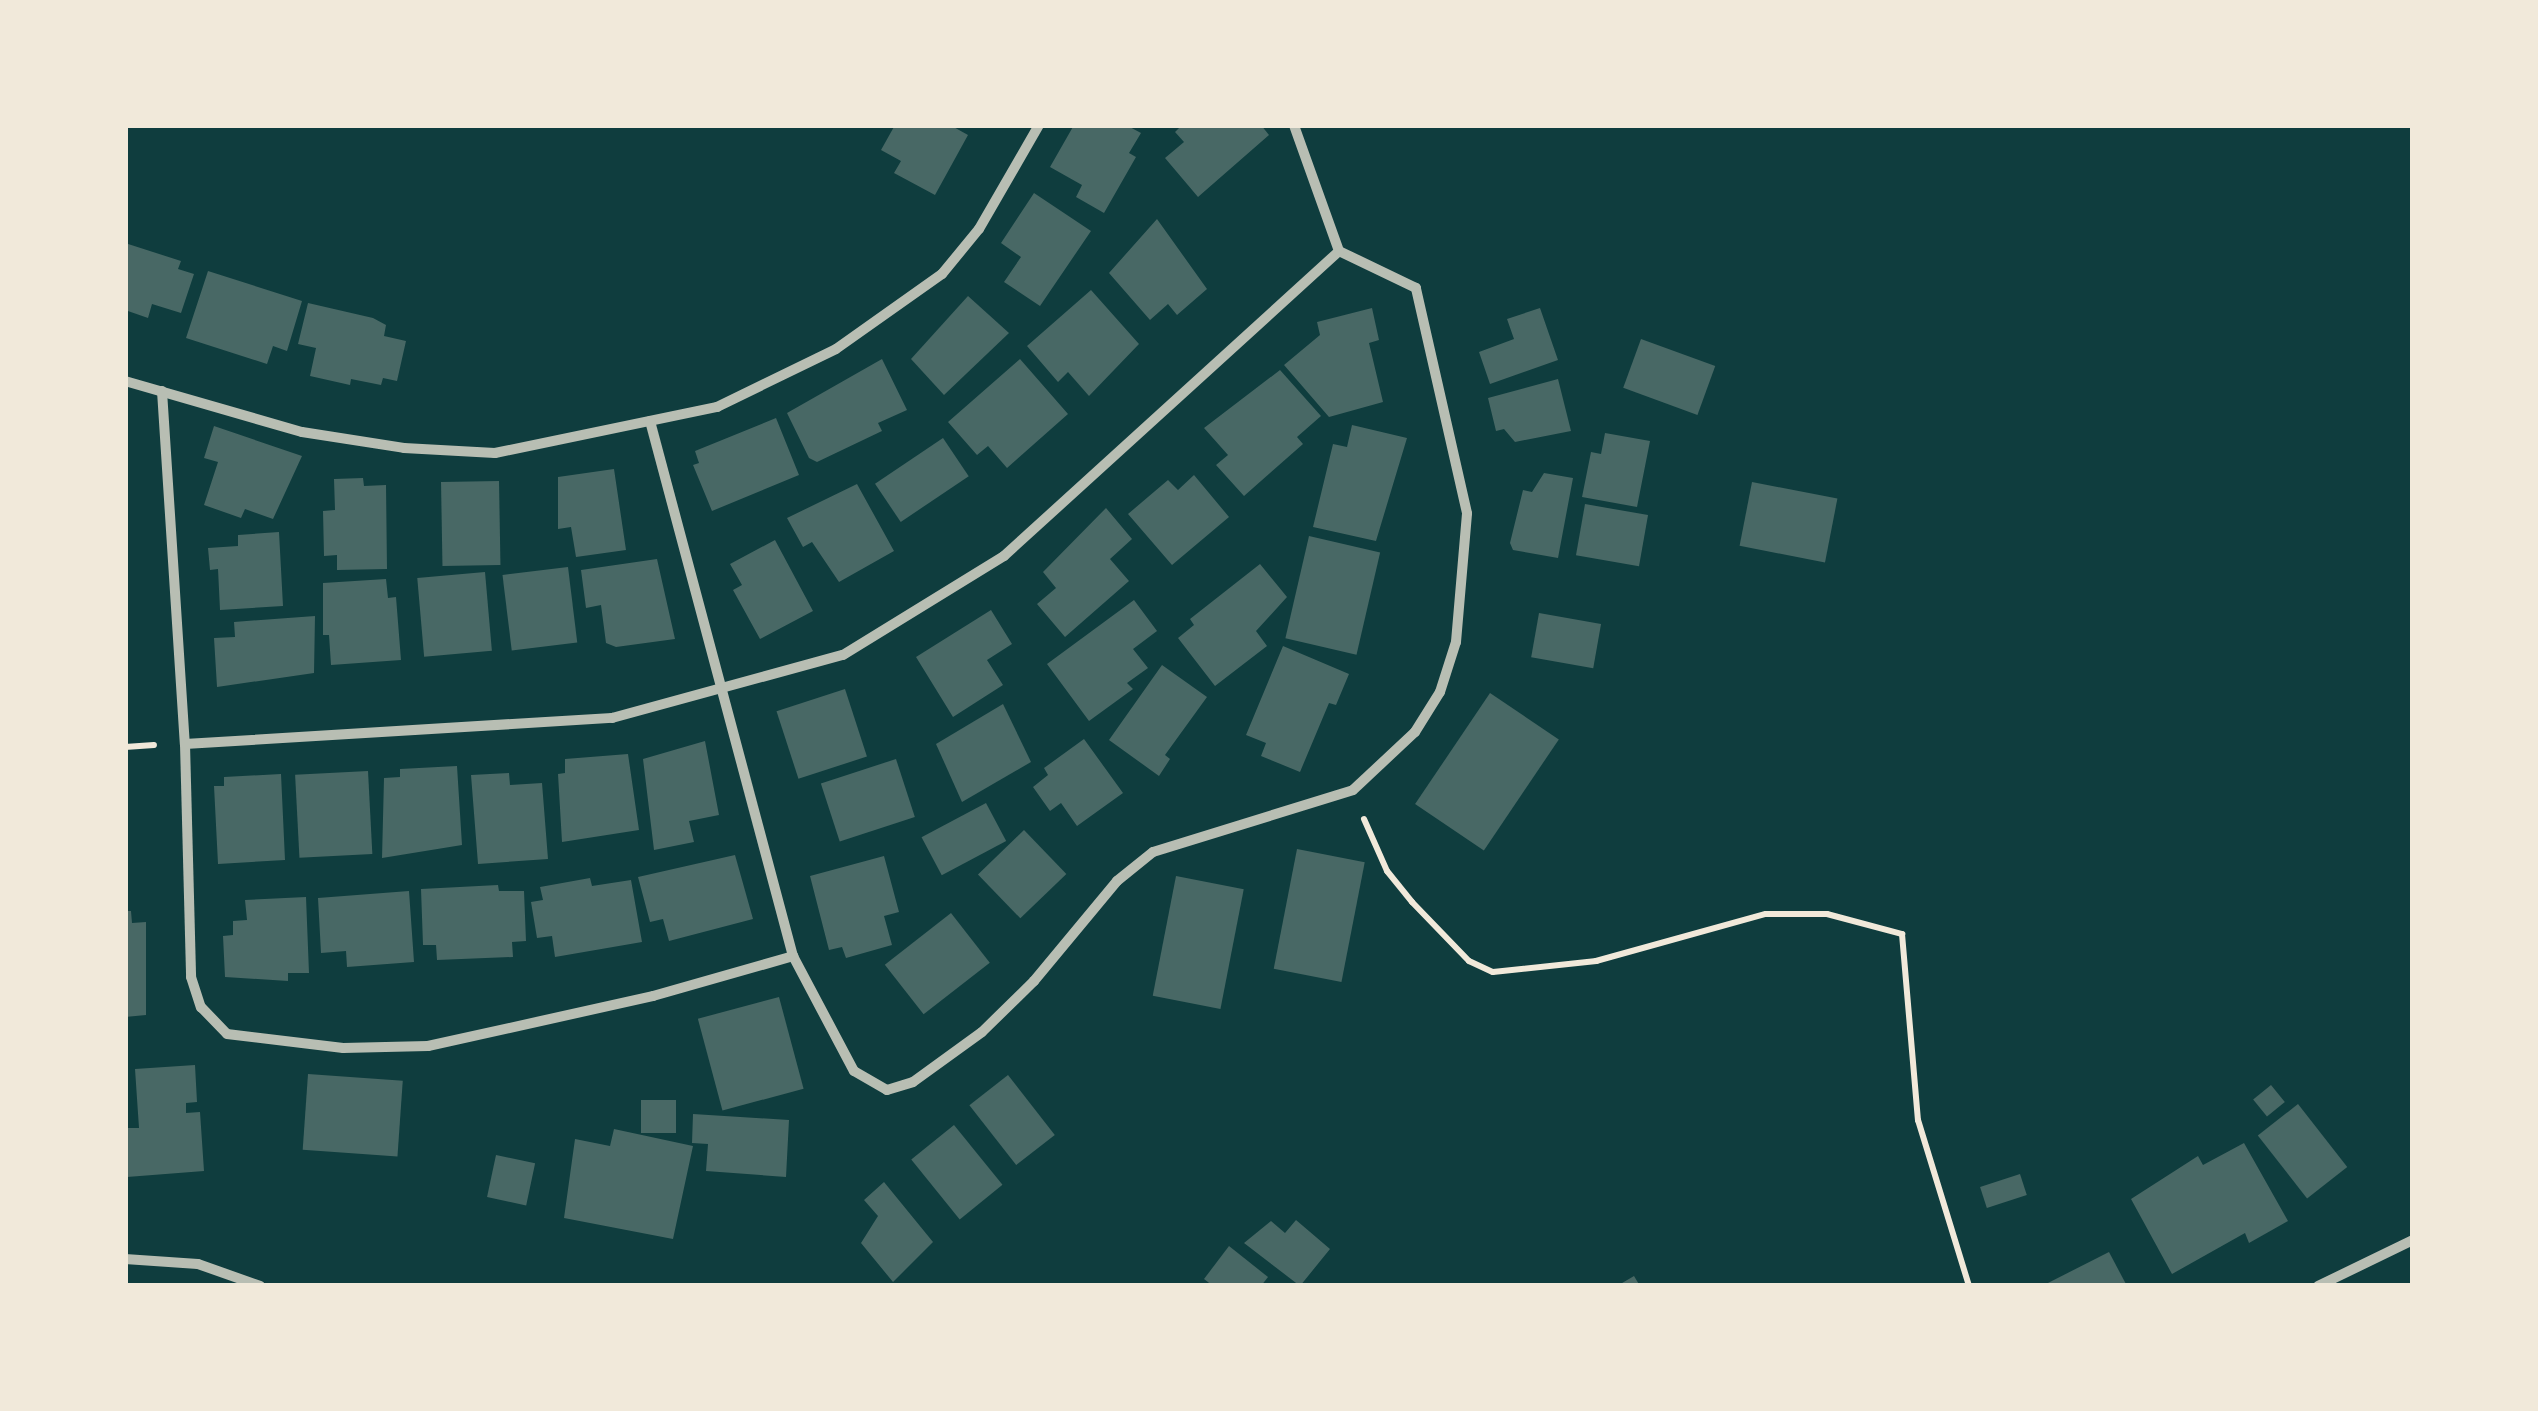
<!DOCTYPE html>
<html>
<head>
<meta charset="utf-8">
<style>
	body { margin:0 }
	#map { position:relative; width:2538px; height:1411px; overflow:hidden; background:#0f3d3e; font-family:"PT Sans",sans-serif }
	div>[style] { position:absolute }
	[style*='--x'] { left:calc(var(--x)*1px); top:calc(var(--y)*1px); width:calc(var(--w)*1px); rotate:calc(var(--a)*1deg) }
	.building>* { inset:0; background:#486865; transform-origin:0 0 }
	.path>* { height:6px; margin:-3px; padding:0 3px; transform-origin:3px; border-radius:3px; background:#f1e9da }
	.minor>* { height:10px; margin:-5px; padding:0 5px; transform-origin:5px; border-radius:5px; background:#b8beb3 }
	span { translate:-50% -50%; white-space:nowrap; text-align:center; line-height:1.15; -webkit-text-stroke:10px #f1e9da; paint-order:stroke }
	.frame { position:absolute; inset:0; border:128px solid #f1e9da; pointer-events:none }
</style>
</head>
<body>
<div id="map">
	<div class="building">
		<i style="clip-path:polygon(895px 125px,950px 125px,968px 135px,935px 195px,894px 173px,901px 161px,881px 150px)"></i>
		<i style="clip-path:polygon(1074px 125px,1126px 125px,1141px 133px,1129px 153px,1136px 157px,1104px 213px,1076px 197px,1082px 185px,1050px 167px)"></i>
		<i style="clip-path:polygon(1182px 125px,1261px 125px,1269px 135px,1198px 197px,1165px 158px,1184px 142px,1175px 132px)"></i>
		<i style="clip-path:polygon(1034px 193px,1091px 231px,1040px 306px,1004px 282px,1021px 257px,1001px 243px)"></i>
		<i style="clip-path:polygon(1157px 219px,1207px 289px,1177px 315px,1168px 304px,1150px 320px,1109px 273px)"></i>
		<i style="clip-path:polygon(125px 243px,181px 261px,178px 269px,194px 274px,181px 313px,152px 304px,148px 318px,125px 310px)"></i>
		<i style="clip-path:polygon(208px 271px,302px 301px,287px 351px,273px 346px,267px 364px,186px 338px)"></i>
		<i style="clip-path:polygon(1091px 290px,1139px 344px,1089px 396px,1068px 372px,1058px 382px,1027px 346px)"></i>
		<i style="clip-path:polygon(968px 296px,1009px 333px,944px 395px,911px 359px)"></i>
		<i style="clip-path:polygon(308px 303px,373px 318px,386px 325px,384px 336px,406px 341px,397px 381px,383px 378px,381px 385px,351px 379px,350px 385px,310px 376px,316px 348px,298px 344px)"></i>
		<i style="clip-path:polygon(1372px 308px,1379px 340px,1369px 343px,1383px 402px,1329px 417px,1284px 365px,1320px 335px,1317px 322px)"></i>
		<i style="clip-path:polygon(1540px 308px,1558px 360px,1490px 384px,1479px 352px,1514px 339px,1507px 319px)"></i>
		<i style="left:1641px;top:339px;width:79px;height:52px;rotate:20deg"></i>
		<i style="clip-path:polygon(882px 359px,907px 410px,878px 423px,882px 431px,817px 462px,809px 458px,787px 413px)"></i>
		<i style="clip-path:polygon(1020px 359px,1068px 414px,1007px 468px,988px 446px,977px 455px,948px 422px)"></i>
		<i style="clip-path:polygon(1280px 370px,1321px 416px,1297px 437px,1303px 444px,1244px 496px,1216px 465px,1228px 455px,1204px 428px)"></i>
		<i style="clip-path:polygon(1558px 379px,1571px 431px,1515px 442px,1504px 429px,1496px 431px,1488px 398px)"></i>
		<i style="clip-path:polygon(776px 418px,799px 475px,712px 511px,693px 465px,699px 463px,695px 451px)"></i>
		<i style="clip-path:polygon(1352px 425px,1407px 438px,1376px 541px,1313px 527px,1333px 444px,1347px 447px)"></i>
		<i style="clip-path:polygon(214px 426px,302px 456px,273px 519px,245px 509px,241px 518px,204px 505px,218px 462px,204px 458px)"></i>
		<i style="clip-path:polygon(1605px 433px,1650px 441px,1637px 507px,1582px 497px,1591px 452px,1601px 454px)"></i>
		<i style="left:943px;top:438px;width:46px;height:82px;rotate:56deg"></i>
		<i style="clip-path:polygon(614px 469px,626px 550px,576px 557px,571px 527px,558px 529px,558px 477px)"></i>
		<i style="clip-path:polygon(1544px 473px,1573px 478px,1558px 558px,1513px 550px,1510px 543px,1523px 490px,1532px 492px)"></i>
		<i style="clip-path:polygon(1194px 475px,1229px 517px,1172px 565px,1128px 514px,1168px 480px,1178px 490px)"></i>
		<i style="clip-path:polygon(363px 478px,364px 486px,386px 485px,387px 569px,337px 570px,337px 555px,324px 556px,323px 511px,335px 510px,334px 479px)"></i>
		<i style="left:499px;top:481px;width:84px;height:58px;rotate:89deg"></i>
		<i style="left:1752px;top:482px;width:87px;height:65px;rotate:11deg"></i>
		<i style="clip-path:polygon(857px 484px,894px 551px,839px 582px,812px 542px,803px 547px,787px 518px)"></i>
		<i style="left:1585px;top:504px;width:64px;height:52px;rotate:10deg"></i>
		<i style="clip-path:polygon(1106px 508px,1132px 539px,1110px 559px,1129px 581px,1065px 637px,1037px 604px,1056px 588px,1043px 572px)"></i>
		<i style="clip-path:polygon(279px 532px,283px 606px,220px 610px,218px 569px,210px 570px,208px 548px,238px 546px,238px 535px)"></i>
		<i style="left:1309px;top:536px;width:73px;height:105px;rotate:13deg"></i>
		<i style="clip-path:polygon(775px 540px,813px 611px,760px 639px,733px 590px,742px 585px,730px 564px)"></i>
		<i style="clip-path:polygon(657px 559px,675px 639px,616px 647px,606px 643px,601px 605px,586px 608px,581px 570px)"></i>
		<i style="clip-path:polygon(1260px 564px,1287px 597px,1256px 631px,1267px 646px,1215px 686px,1178px 638px,1194px 625px,1190px 619px)"></i>
		<i style="left:568px;top:567px;width:76px;height:66px;rotate:83deg"></i>
		<i style="left:485px;top:572px;width:79px;height:68px;rotate:85deg"></i>
		<i style="clip-path:polygon(386px 579px,388px 598px,396px 597px,401px 660px,331px 665px,329px 635px,323px 635px,323px 583px)"></i>
		<i style="clip-path:polygon(1134px 600px,1157px 631px,1133px 649px,1148px 668px,1127px 683px,1133px 689px,1089px 721px,1047px 664px)"></i>
		<i style="clip-path:polygon(991px 610px,1012px 644px,987px 660px,1003px 685px,953px 717px,916px 657px)"></i>
		<i style="left:1539px;top:613px;width:63px;height:45px;rotate:10deg"></i>
		<i style="clip-path:polygon(315px 616px,314px 673px,217px 687px,214px 638px,235px 637px,234px 622px)"></i>
		<i style="clip-path:polygon(1283px 646px,1349px 674px,1336px 705px,1329px 703px,1300px 772px,1261px 756px,1266px 743px,1246px 735px)"></i>
		<i style="clip-path:polygon(1162px 665px,1207px 697px,1165px 755px,1170px 759px,1159px 776px,1109px 740px)"></i>
		<i style="left:845px;top:689px;width:71px;height:72px;rotate:72deg"></i>
		<i style="left:1490px;top:693px;width:83px;height:134px;rotate:34deg"></i>
		<i style="clip-path:polygon(1003px 704px,1031px 762px,962px 802px,936px 744px)"></i>
		<i style="clip-path:polygon(1084px 739px,1123px 793px,1077px 826px,1061px 803px,1050px 811px,1033px 787px,1048px 775px,1044px 768px)"></i>
		<i style="clip-path:polygon(705px 741px,719px 815px,689px 821px,694px 842px,654px 850px,643px 759px)"></i>
		<i style="clip-path:polygon(628px 754px,639px 830px,562px 842px,558px 774px,565px 773px,565px 759px)"></i>
		<i style="left:896px;top:759px;width:61px;height:79px;rotate:72deg"></i>
		<i style="clip-path:polygon(457px 766px,462px 845px,382px 858px,384px 778px,400px 777px,400px 769px)"></i>
		<i style="left:368px;top:771px;width:83px;height:73px;rotate:87deg"></i>
		<i style="clip-path:polygon(509px 773px,510px 785px,542px 783px,548px 859px,478px 864px,471px 775px)"></i>
		<i style="clip-path:polygon(281px 774px,285px 860px,218px 864px,214px 786px,224px 786px,224px 777px)"></i>
		<i style="left:986px;top:803px;width:43px;height:73px;rotate:62deg"></i>
		<i style="left:1024px;top:830px;width:61px;height:64px;rotate:46deg"></i>
		<i style="left:1297px;top:849px;width:69px;height:122px;rotate:11deg"></i>
		<i style="clip-path:polygon(735px 855px,753px 919px,669px 941px,663px 919px,650px 922px,638px 877px)"></i>
		<i style="clip-path:polygon(884px 856px,899px 912px,884px 916px,892px 945px,846px 958px,842px 947px,829px 950px,810px 876px)"></i>
		<i style="left:1176px;top:876px;width:69px;height:122px;rotate:11deg"></i>
		<i style="clip-path:polygon(590px 878px,592px 886px,631px 880px,642px 942px,555px 957px,552px 936px,537px 938px,531px 902px,543px 900px,540px 887px)"></i>
		<i style="clip-path:polygon(498px 885px,499px 891px,524px 891px,526px 941px,512px 942px,513px 957px,437px 960px,436px 945px,423px 945px,421px 889px)"></i>
		<i style="clip-path:polygon(409px 891px,414px 962px,347px 967px,346px 951px,321px 953px,318px 898px)"></i>
		<i style="clip-path:polygon(306px 897px,309px 973px,288px 973px,288px 981px,225px 977px,223px 936px,233px 935px,233px 921px,247px 920px,245px 900px)"></i>
		<i style="clip-path:polygon(125px 911px,131px 911px,132px 923px,146px 922px,146px 1015px,125px 1017px)"></i>
		<i style="left:951px;top:913px;width:63px;height:84px;rotate:52deg"></i>
		<i style="left:779px;top:997px;width:95px;height:84px;rotate:75deg"></i>
		<i style="clip-path:polygon(195px 1065px,197px 1102px,186px 1103px,186px 1113px,200px 1112px,204px 1171px,127px 1177px,125px 1128px,139px 1128px,135px 1069px)"></i>
		<i style="left:308px;top:1074px;width:95px;height:76px;rotate:4deg"></i>
		<i style="left:1008px;top:1075px;width:76px;height:49px;rotate:52deg"></i>
		<i style="left:2271px;top:1085px;width:22px;height:23px;rotate:51deg"></i>
		<i style="left:676px;top:1100px;width:33px;height:35px;rotate:90deg"></i>
		<i style="left:2298px;top:1104px;width:80px;height:51px;rotate:52deg"></i>
		<i style="clip-path:polygon(693px 1114px,789px 1120px,786px 1177px,706px 1171px,708px 1144px,692px 1143px)"></i>
		<i style="left:954px;top:1125px;width:77px;height:55px;rotate:51deg"></i>
		<i style="clip-path:polygon(614px 1129px,693px 1146px,673px 1239px,564px 1218px,575px 1139px,610px 1146px)"></i>
		<i style="clip-path:polygon(2244px 1143px,2288px 1221px,2249px 1243px,2245px 1233px,2172px 1274px,2131px 1199px,2198px 1156px,2203px 1165px)"></i>
		<i style="left:496px;top:1155px;width:40px;height:43px;rotate:12deg"></i>
		<i style="left:2020px;top:1174px;width:22px;height:42px;rotate:72deg"></i>
		<i style="clip-path:polygon(884px 1182px,933px 1242px,893px 1282px,861px 1243px,878px 1216px,864px 1200px)"></i>
		<i style="clip-path:polygon(1296px 1220px,1330px 1249px,1300px 1286px,1244px 1243px,1271px 1221px,1285px 1233px)"></i>
		<i style="clip-path:polygon(1229px 1246px,1268px 1277px,1261px 1286px,1213px 1286px,1204px 1279px)"></i>
		<i style="clip-path:polygon(2109px 1252px,2127px 1286px,2042px 1286px)"></i>
		<i style="clip-path:polygon(1634px 1276px,1640px 1286px,1617px 1286px)"></i>
	</div>
	<div class="path">
		<i style="--x:125;--y:747;--w:29;--a:-4"></i>
		<i style="--x:1364;--y:819;--w:57;--a:66.1"></i>
		<i style="--x:1387;--y:871;--w:40;--a:51"></i>
		<i style="--x:1412;--y:902;--w:82;--a:46"></i>
		<i style="--x:1469;--y:961;--w:26;--a:25"></i>
		<i style="--x:1493;--y:972;--w:104;--a:-6.1"></i>
		<i style="--x:1596;--y:961;--w:176;--a:-15.5"></i>
		<i style="--x:1766;--y:914;--w:61;--a:0"></i>
		<i style="--x:1827;--y:914;--w:78;--a:14.9"></i>
		<i style="--x:1902;--y:934;--w:187;--a:85.1"></i>
		<i style="--x:1918;--y:1120;--w:174;--a:72.9"></i>
	</div>
	<div class="minor">
		<i style="--x:125;--y:381;--w:184;--a:16.1"></i>
		<i style="--x:302;--y:432;--w:103;--a:8.9"></i>
		<i style="--x:404;--y:448;--w:91;--a:3.1"></i>
		<i style="--x:495;--y:453;--w:227;--a:-11.7"></i>
		<i style="--x:717;--y:407;--w:132;--a:-26"></i>
		<i style="--x:836;--y:349;--w:130;--a:-35.3"></i>
		<i style="--x:942;--y:274;--w:58;--a:-50.6"></i>
		<i style="--x:979;--y:229;--w:120;--a:-60"></i>
		<i style="--x:162;--y:391;--w:354;--a:86.3"></i>
		<i style="--x:185;--y:744;--w:233;--a:88.5"></i>
		<i style="--x:191;--y:977;--w:32;--a:72"></i>
		<i style="--x:201;--y:1007;--w:37;--a:46"></i>
		<i style="--x:227;--y:1034;--w:117;--a:6.9"></i>
		<i style="--x:343;--y:1048;--w:85;--a:-1.3"></i>
		<i style="--x:428;--y:1046;--w:230;--a:-12.5"></i>
		<i style="--x:653;--y:996;--w:146;--a:-15.9"></i>
		<i style="--x:650;--y:421;--w:554;--a:75.04"></i>
		<i style="--x:793;--y:956;--w:130;--a:62.1"></i>
		<i style="--x:854;--y:1071;--w:38;--a:30"></i>
		<i style="--x:887;--y:1090;--w:27;--a:-17"></i>
		<i style="--x:913;--y:1082;--w:85;--a:-35.9"></i>
		<i style="--x:982;--y:1032;--w:73;--a:-44.4"></i>
		<i style="--x:1034;--y:981;--w:130;--a:-50.3"></i>
		<i style="--x:1117;--y:881;--w:46;--a:-38.9"></i>
		<i style="--x:1153;--y:852;--w:209;--a:-17.2"></i>
		<i style="--x:1353;--y:790;--w:85;--a:-43.1"></i>
		<i style="--x:1415;--y:732;--w:47;--a:-58"></i>
		<i style="--x:1440;--y:692;--w:52;--a:-72.3"></i>
		<i style="--x:1456;--y:642;--w:129;--a:-85.1"></i>
		<i style="--x:1467;--y:513;--w:231;--a:-102.8"></i>
		<i style="--x:1416;--y:288;--w:85;--a:-154.3"></i>
		<i style="--x:1339;--y:251;--w:134;--a:-109.7"></i>
		<i style="--x:185;--y:744;--w:428;--a:-3.5"></i>
		<i style="--x:612;--y:718;--w:239;--a:-15.3"></i>
		<i style="--x:843;--y:655;--w:189;--a:-31.6"></i>
		<i style="--x:1004;--y:556;--w:453;--a:-42.3"></i>
		<i style="--x:125;--y:1259;--w:73;--a:3.9"></i>
		<i style="--x:198;--y:1264;--w:66;--a:19.5"></i>
		<i style="--x:2318;--y:1286;--w:106;--a:-25.8"></i>
	</div>
	<div class="frame"></div>
</div>
</body>
</html>
